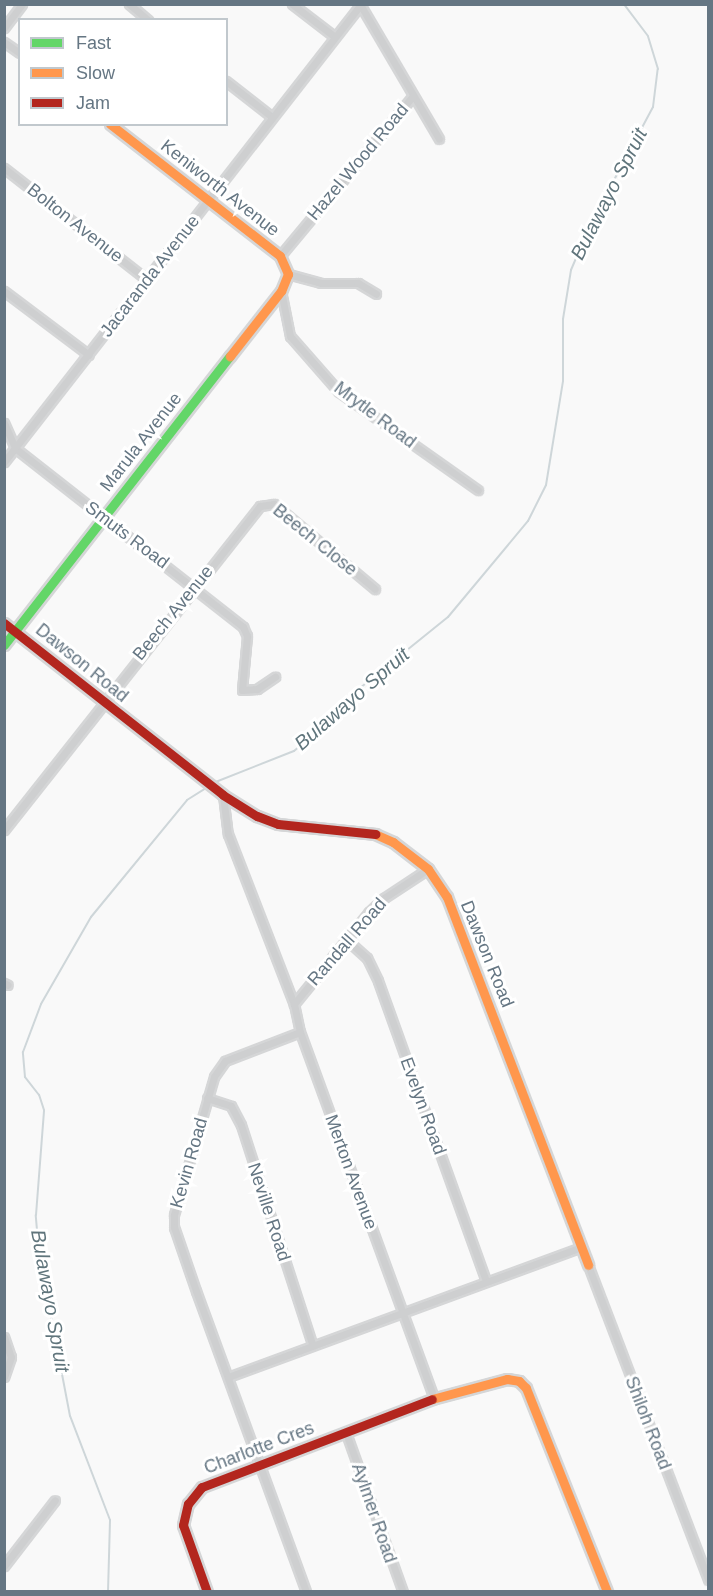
<!DOCTYPE html>
<html>
<head>
<meta charset="utf-8">
<style>
	body { margin:0 }
	#map { position:relative; width:713px; height:1596px; overflow:hidden; background:#f9f9f9; font-family:Helvetica,sans-serif }
	div>[style] { position:absolute }
	[style*='--x'] { left:calc(var(--x)*1px); top:calc(var(--y)*1px); width:calc(var(--w)*1px); rotate:calc(var(--a)*1deg) }
	.stream>* { height:2px; margin:-1px; padding:0 1px; transform-origin:1px; border-radius:1px; background:#ced6d9 }
	.roads { filter:drop-shadow(2px 0 #d5d6d7) drop-shadow(-2px 0 #d5d6d7) drop-shadow(0 2px #d5d6d7) drop-shadow(0 -2px #d5d6d7) }
	.street>* { height:7px; margin:-3.5px; padding:0 3.5px; transform-origin:3.5px; border-radius:3.5px; background:#cecfd0 }
	.fast>* { height:9px; margin:-4.5px; padding:0 4.5px; transform-origin:4.5px; border-radius:4.5px; background:#63d668 }
	.slow>* { height:9px; margin:-4.5px; padding:0 4.5px; transform-origin:4.5px; border-radius:4.5px; background:#ff974d }
	.jam>* { height:9px; margin:-4.5px; padding:0 4.5px; transform-origin:4.5px; border-radius:4.5px; background:#b3261e }
	span { translate:-50% -50%; white-space:nowrap; text-align:center; line-height:1.15; -webkit-text-stroke:6px #fff; paint-order:stroke }
	.street-label { font-size:18px; color:#657683 }
	.water-label { font-size:20px; color:#60757c; font-style:italic }
	.frame { position:absolute; inset:0; border:6px solid #657683; pointer-events:none }
	.legend { position:absolute; left:18px; top:18px; width:210px; height:108px; box-sizing:border-box; background:#fff; border:2px solid #c1c8cd; margin:0; padding:8px 10px; list-style:none; font-size:18px; color:#657683 }
	.legend li { display:flex; align-items:center; gap:12px; height:30px }
	.legend b { width:30px; border:2px solid #c1c8cd }
</style>
</head>
<body>
<div id="map">
	<div class="stream">
		<i style="--x:213;--y:783;--w:87;--a:-21.6"></i>
		<i style="--x:294;--y:751;--w:50;--a:-40.1"></i>
		<i style="--x:332;--y:719;--w:42;--a:-47.9"></i>
		<i style="--x:360;--y:688;--w:113;--a:-38.9"></i>
		<i style="--x:448;--y:617;--w:125;--a:-50.2"></i>
		<i style="--x:528;--y:521;--w:40;--a:-63.4"></i>
		<i style="--x:546;--y:485;--w:105;--a:-80.7"></i>
		<i style="--x:563;--y:381;--w:62;--a:-90"></i>
		<i style="--x:563;--y:319;--w:50;--a:-80.7"></i>
		<i style="--x:571;--y:270;--w:49;--a:-67.1"></i>
		<i style="--x:590;--y:225;--w:134;--a:-61.9"></i>
		<i style="--x:653;--y:107;--w:38;--a:-83"></i>
		<i style="--x:658;--y:69;--w:34;--a:-107"></i>
		<i style="--x:648;--y:36;--w:40;--a:-127"></i>
		<i style="--x:108;--y:1592;--w:72;--a:-88.4"></i>
		<i style="--x:110;--y:1520;--w:111;--a:-111"></i>
		<i style="--x:70;--y:1416;--w:166;--a:-100.8"></i>
		<i style="--x:39;--y:1253;--w:38;--a:-95"></i>
		<i style="--x:36;--y:1215;--w:105;--a:-85.6"></i>
		<i style="--x:44;--y:1110;--w:16;--a:-108"></i>
		<i style="--x:39;--y:1095;--w:23;--a:-128"></i>
		<i style="--x:25;--y:1077;--w:25;--a:-95"></i>
		<i style="--x:23;--y:1052;--w:51;--a:-69.4"></i>
		<i style="--x:41;--y:1004;--w:100;--a:-60.1"></i>
		<i style="--x:91;--y:917;--w:151;--a:-50.6"></i>
		<i style="--x:187;--y:800;--w:26;--a:-32"></i>
	</div>
	<div class="roads">
		<div class="street">
			<i style="--x:129;--y:4;--w:25;--a:40"></i>
			<i style="--x:292;--y:4;--w:54;--a:37.5"></i>
			<i style="--x:361;--y:6;--w:154;--a:59.6"></i>
			<i style="--x:4;--y:28;--w:30;--a:-53"></i>
			<i style="--x:4;--y:42;--w:19;--a:35"></i>
			<i style="--x:226;--y:81;--w:58;--a:38"></i>
			<i style="--x:4;--y:168;--w:179;--a:38"></i>
			<i style="--x:280;--y:256;--w:208;--a:-50.3"></i>
			<i style="--x:288;--y:274;--w:34;--a:15"></i>
			<i style="--x:321;--y:283;--w:37;--a:0"></i>
			<i style="--x:358;--y:283;--w:21;--a:31"></i>
			<i style="--x:4;--y:291;--w:106;--a:37"></i>
			<i style="--x:281;--y:291;--w:46;--a:78.7"></i>
			<i style="--x:290;--y:336;--w:74;--a:48.8"></i>
			<i style="--x:339;--y:392;--w:170;--a:35.2"></i>
			<i style="--x:4;--y:423;--w:27;--a:66"></i>
			<i style="--x:15;--y:448;--w:290;--a:38.1"></i>
			<i style="--x:243;--y:627;--w:10;--a:66"></i>
			<i style="--x:247;--y:636;--w:54;--a:95.3"></i>
			<i style="--x:242;--y:690;--w:15;--a:-4"></i>
			<i style="--x:257;--y:689;--w:22;--a:-34"></i>
			<i style="--x:4;--y:462;--w:581;--a:-52.06"></i>
			<i style="--x:223;--y:795;--w:39;--a:83"></i>
			<i style="--x:228;--y:834;--w:182;--a:68.8"></i>
			<i style="--x:4;--y:830;--w:413;--a:-51.7"></i>
			<i style="--x:260;--y:506;--w:14;--a:-8"></i>
			<i style="--x:274;--y:504;--w:132;--a:40.1"></i>
			<i style="--x:428;--y:869;--w:53;--a:146.6"></i>
			<i style="--x:384;--y:898;--w:21;--a:137"></i>
			<i style="--x:369;--y:912;--w:119;--a:129.2"></i>
			<i style="--x:294;--y:1004;--w:29;--a:78"></i>
			<i style="--x:300;--y:1032;--w:390;--a:69.9"></i>
			<i style="--x:347;--y:940;--w:27;--a:42"></i>
			<i style="--x:367;--y:958;--w:25;--a:64"></i>
			<i style="--x:378;--y:981;--w:319;--a:70.2"></i>
			<i style="--x:4;--y:983;--w:4;--a:27"></i>
			<i style="--x:300;--y:1032;--w:80;--a:158.9"></i>
			<i style="--x:225;--y:1061;--w:19;--a:125"></i>
			<i style="--x:214;--y:1077;--w:144;--a:106.2"></i>
			<i style="--x:174;--y:1215;--w:12;--a:90"></i>
			<i style="--x:174;--y:1227;--w:68;--a:71"></i>
			<i style="--x:196;--y:1291;--w:320;--a:69.9"></i>
			<i style="--x:207;--y:1098;--w:25;--a:18"></i>
			<i style="--x:231;--y:1106;--w:21;--a:62"></i>
			<i style="--x:241;--y:1125;--w:230;--a:72"></i>
			<i style="--x:588;--y:1265;--w:337;--a:69.1"></i>
			<i style="--x:4;--y:1337;--w:21;--a:71"></i>
			<i style="--x:11;--y:1357;--w:21;--a:109"></i>
			<i style="--x:228;--y:1377;--w:376;--a:-20.2"></i>
			<i style="--x:346;--y:1433;--w:169;--a:70.3"></i>
			<i style="--x:4;--y:1566;--w:83;--a:-52.3"></i>
		</div>
		<div class="fast">
			<i style="--x:4;--y:645;--w:367;--a:-52"></i>
		</div>
		<div class="slow">
			<i style="--x:110;--y:124;--w:215;--a:37.8"></i>
			<i style="--x:280;--y:256;--w:20;--a:66"></i>
			<i style="--x:288;--y:274;--w:18;--a:112"></i>
			<i style="--x:281;--y:291;--w:83;--a:128.1"></i>
			<i style="--x:375;--y:834;--w:20;--a:24"></i>
			<i style="--x:393;--y:842;--w:44;--a:37.6"></i>
			<i style="--x:428;--y:869;--w:34;--a:56"></i>
			<i style="--x:447;--y:897;--w:394;--a:69"></i>
			<i style="--x:432;--y:1399;--w:78;--a:-14.9"></i>
			<i style="--x:507;--y:1379;--w:12;--a:9"></i>
			<i style="--x:519;--y:1381;--w:10;--a:45"></i>
			<i style="--x:526;--y:1388;--w:219;--a:68.3"></i>
		</div>
		<div class="jam">
			<i style="--x:4;--y:623;--w:278;--a:38.1"></i>
			<i style="--x:223;--y:795;--w:40;--a:32"></i>
			<i style="--x:257;--y:816;--w:22;--a:21"></i>
			<i style="--x:278;--y:824;--w:98;--a:5.9"></i>
			<i style="--x:207;--y:1592;--w:71;--a:-109.7"></i>
			<i style="--x:183;--y:1525;--w:22;--a:-77"></i>
			<i style="--x:188;--y:1504;--w:22;--a:-51"></i>
			<i style="--x:202;--y:1487;--w:246;--a:-20.9"></i>
		</div>
	</div>
	<div class="street-label">
		<span style="left:358px;top:162px;rotate:-50deg">Hazel Wood Road</span>
		<span style="left:220px;top:188px;rotate:38deg">Keniworth Avenue</span>
		<span style="left:75px;top:223px;rotate:38deg">Bolton Avenue</span>
		<span style="left:150px;top:276px;rotate:-52deg">Jacaranda Avenue</span>
		<span style="left:375px;top:415px;rotate:37deg">Mrytle Road</span>
		<span style="left:141px;top:442px;rotate:-52deg">Marula Avenue</span>
		<span style="left:127px;top:535px;rotate:37deg">Smuts Road</span>
		<span style="left:315px;top:540px;rotate:39deg">Beech Close</span>
		<span style="left:173px;top:613px;rotate:-51deg">Beech Avenue</span>
		<span style="left:82px;top:663px;rotate:39deg">Dawson Road</span>
		<span style="left:347px;top:942px;rotate:-49deg">Randall Road</span>
		<span style="left:487px;top:954px;rotate:68deg">Dawson Road</span>
		<span style="left:423px;top:1106px;rotate:70deg">Evelyn Road</span>
		<span style="left:189px;top:1163px;rotate:-74deg">Kevin Road</span>
		<span style="left:351px;top:1172px;rotate:70deg">Merton Avenue</span>
		<span style="left:269px;top:1212px;rotate:72deg">Neville Road</span>
		<span style="left:648px;top:1423px;rotate:69deg">Shiloh Road</span>
		<span style="left:259px;top:1448px;rotate:-21deg">Charlotte Cres</span>
		<span style="left:374px;top:1513px;rotate:71deg">Aylmer Road</span>
	</div>
	<div class="water-label">
		<span style="left:609px;top:194px;rotate:-63deg">Bulawayo Spruit</span>
		<span style="left:352px;top:699px;rotate:-41deg">Bulawayo Spruit</span>
		<span style="left:50px;top:1301px;rotate:80deg">Bulawayo Spruit</span>
	</div>
	<div class="frame"></div>
	<ul class="legend">
	<li><b style="height:8px;background:#63d668"></b>Fast</li>
	<li><b style="height:8px;background:#ff974d"></b>Slow</li>
	<li><b style="height:8px;background:#b3261e"></b>Jam</li>
	</ul>
</div>
</body>
</html>
